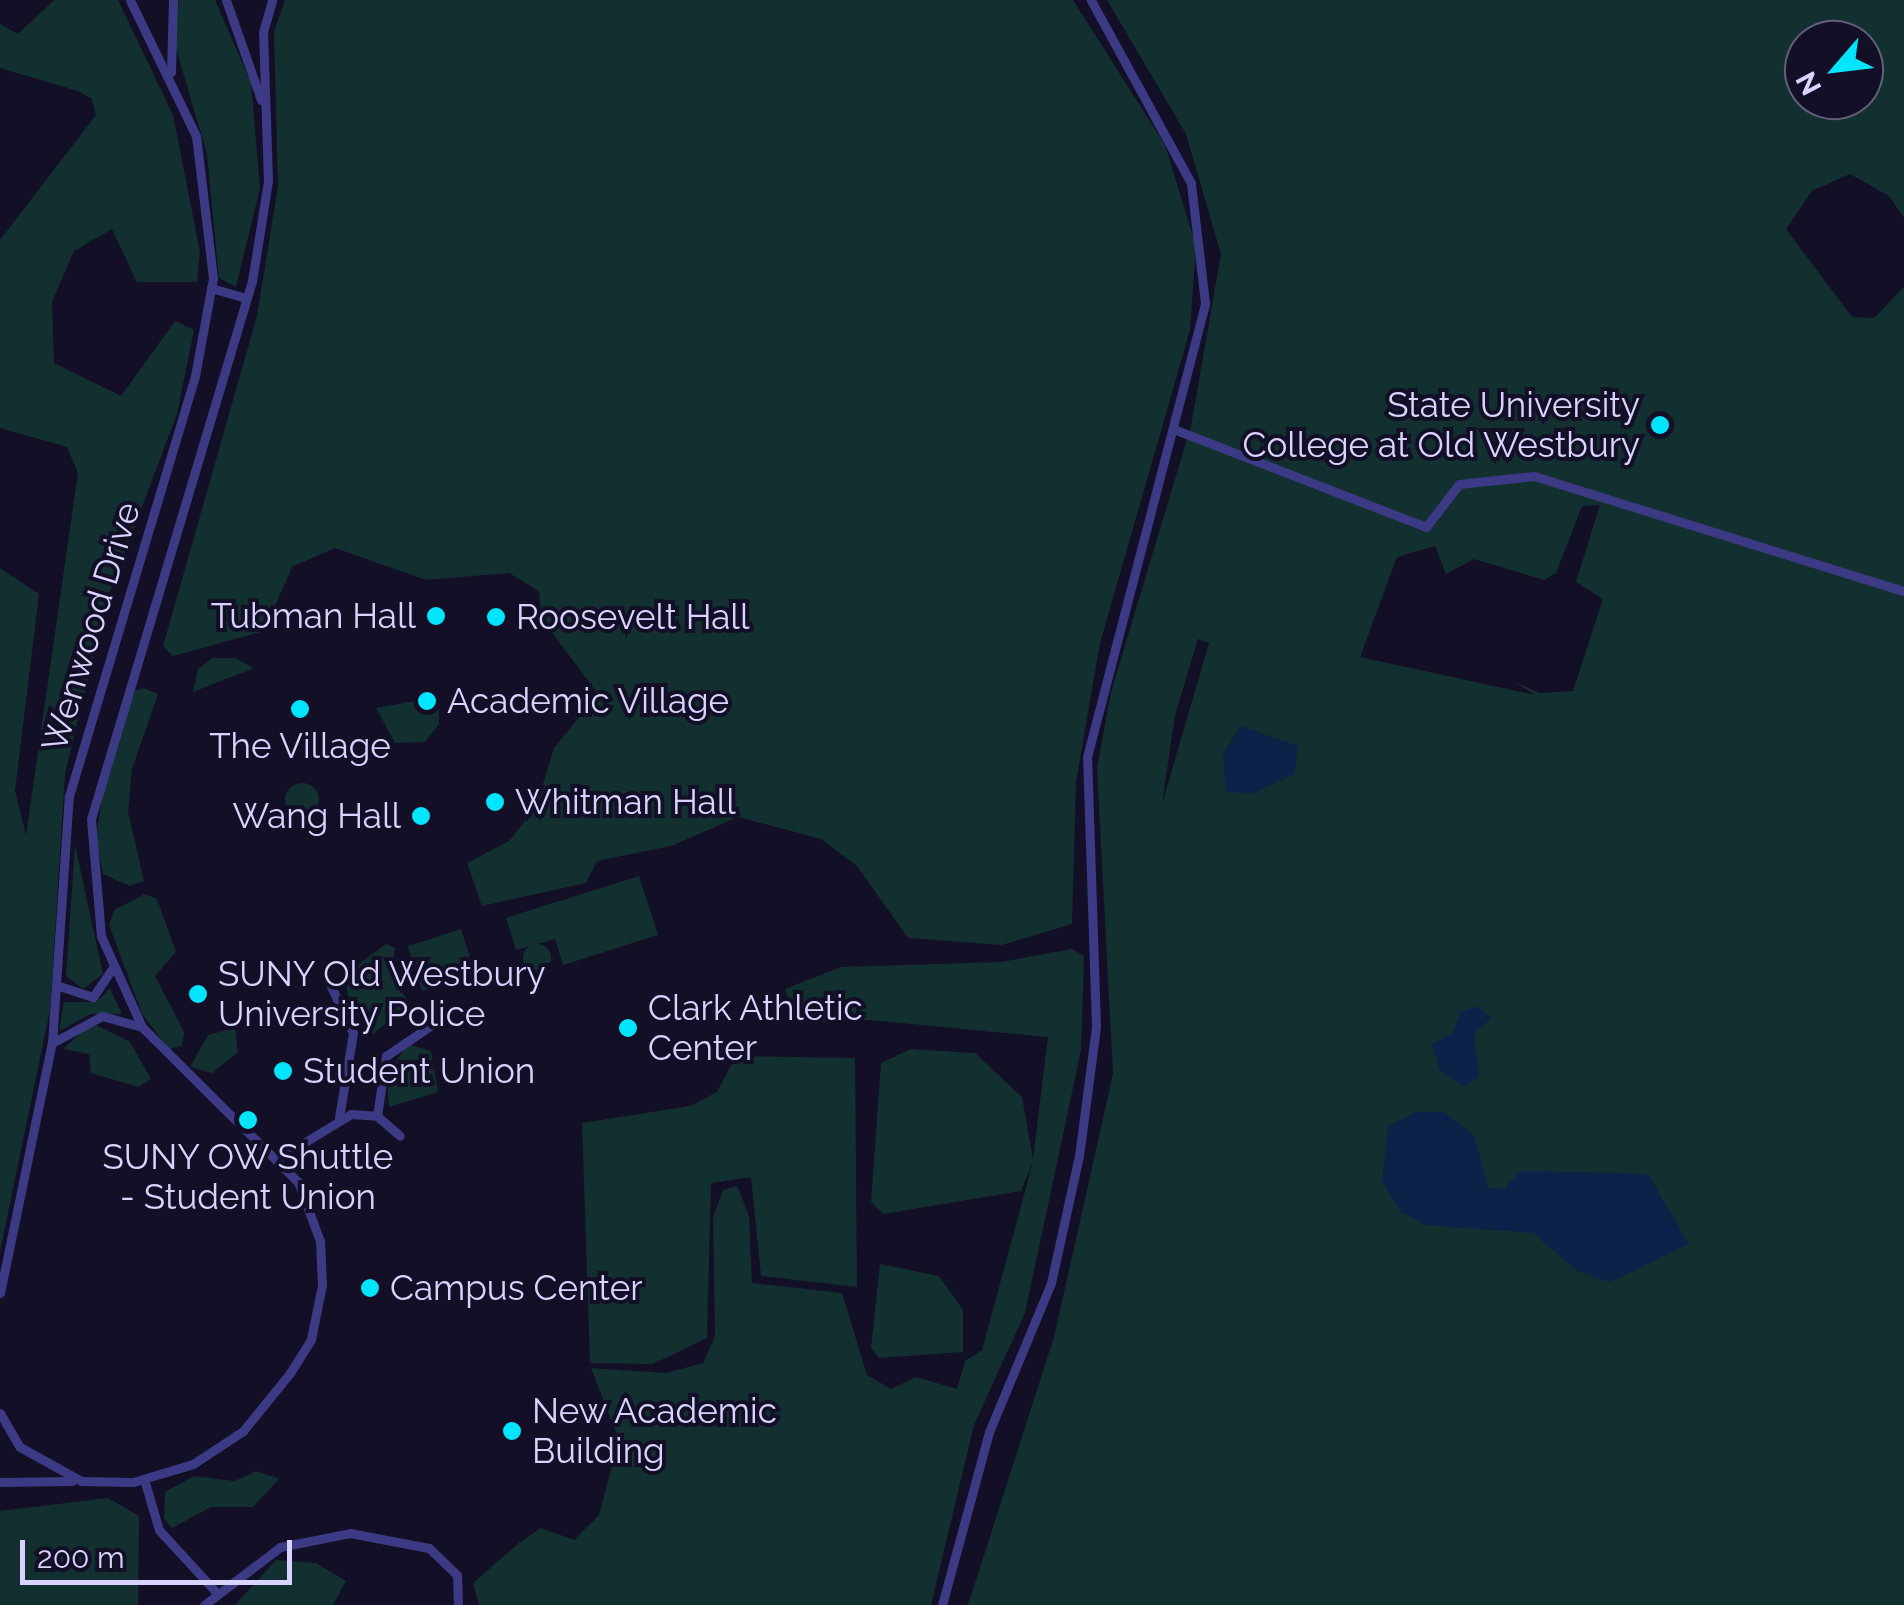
<!DOCTYPE html>
<html>
<head>
<meta charset="utf-8">
<style>
	body { margin:0 }
	#map { position:relative; width:1904px; height:1605px; overflow:hidden; background:#130f26; font-family:Raleway,sans-serif }
	div>[style] { position:absolute }
	[style*='--x'] { left:calc(var(--x)*1px); top:calc(var(--y)*1px); width:calc(var(--w)*1px); rotate:calc(var(--a)*1deg) }
	.green>* { inset:0; background:#12302f; transform-origin:0 0 }
	.round { border-radius:50% }
	.water>* { inset:0; background:#0c2248 }
	.street>* { height:9px; margin:-4.5px; padding:0 4.5px; transform-origin:4.5px; border-radius:4.5px; background:#3d3a85 }
	.dots>* { width:28px; height:28px; translate:-50% -50%; box-sizing:border-box; border:5px solid #130f26; border-radius:50% }
	span { translate:-50% -50%; white-space:nowrap; text-align:center; line-height:1.15; -webkit-text-stroke:8px #130f26; paint-order:stroke }
	.poi-label { font-size:35px; color:#d9d4ff }
	.right { translate:-100% -50%; text-align:right }
	.left { translate:0 -50%; text-align:left }
	.street-label { font-size:35px; color:#d9d4ff }
	.north { position:absolute; left:1784px; top:20px; width:100px; height:100px; box-sizing:border-box; background:#130f26; border:2px solid #625e7d; border-radius:50%; rotate:242deg; font-size:28px; font-weight:700; line-height:40px; text-align:center; color:#d9d4ff }
	.north::after { content:''; display:block; margin:auto; width:35px; height:45px; background:#00e5ff; clip-path:polygon(50% 0,100% 100%,50% 72%,0 100%) }
	.scale { position:absolute; left:20px; top:1540px; width:272px; height:45px; box-sizing:border-box; border:5px solid #d9d4ff; border-top:0; padding-left:12px; font-size:30px; line-height:35px; white-space:nowrap; color:#d9d4ff; -webkit-text-stroke:8px #130f26; paint-order:stroke }
</style>
</head>
<body>
<div id="map">
	<div class="green">
		<i style="clip-path:polygon(54px 0,118px 0,173px 115px,200px 252px,197px 282px,137px 282px,112px 229px,74px 251px,52px 302px,54px 363px,121px 396px,175px 321px,194px 330px,177px 414px,108px 597px,65px 773px,50px 1010px,0 1252px,0 568px,39px 594px,15px 791px,26px 835px,78px 473px,67px 447px,0 428px,0 240px,96px 115px,92px 99px,78px 91px,0 68px,0 24px,18px 34px)"></i>
		<i style="clip-path:polygon(179px 0,215px 0,251px 83px,260px 188px,236px 287px,219px 278px,207px 154px,172px 35px)"></i>
		<i style="clip-path:polygon(285px 0,1073px 0,1165px 145px,1196px 246px,1190px 330px,1100px 643px,1076px 782px,1072px 924px,1002px 945px,908px 938px,857px 866px,821px 839px,738px 817px,671px 846px,597px 861px,586px 883px,482px 906px,467px 863px,509px 841px,536px 807px,554px 748px,598px 694px,541px 618px,539px 591px,509px 573px,426px 580px,335px 548px,292px 567px,264px 631px,173px 656px,163px 646px,257px 316px,278px 186px,274px 32px)"></i>
		<i style="clip-path:polygon(evenodd,1107px 0,1904px 0,1904px 218px,1889px 196px,1850px 174px,1812px 191px,1786px 229px,1852px 317px,1874px 318px,1904px 287px,1904px 1605px,968px 1605px,1054px 1337px,1113px 1074px,1097px 768px,1111px 692px,1191px 426px,1221px 254px,1186px 134px,1107px 0,1804px 40px,1864px 40px,1864px 100px,1804px 100px,1804px 40px,1107px 0,1600px 505px,1576px 582px,1603px 599px,1573px 691px,1539px 693px,1515px 682px,1535px 695px,1360px 657px,1397px 557px,1435px 546px,1446px 574px,1474px 559px,1544px 580px,1556px 573px,1582px 506px,1600px 505px,1107px 0,1198px 639px,1209px 643px,1162px 804px,1175px 715px,1198px 639px)"></i>
		<i style="clip-path:polygon(212px 658px,235px 658px,254px 668px,193px 692px,198px 669px)"></i>
		<i style="clip-path:polygon(425px 686px,439px 702px,439px 724px,425px 742px,395px 743px,376px 708px,426px 699px)"></i>
		<i style="clip-path:polygon(144px 688px,158px 694px,132px 769px,128px 812px,144px 881px,130px 886px,103px 874px,96px 838px,105px 778px,134px 691px)"></i>
		<i class="round" style="left:285px;top:783px;width:34px;height:34px"></i>
		<i style="clip-path:polygon(75px 845px,103px 974px,83px 989px,66px 976px)"></i>
		<i style="clip-path:polygon(639px 876px,658px 935px,563px 965px,555px 939px,516px 950px,506px 918px)"></i>
		<i style="clip-path:polygon(145px 894px,157px 899px,176px 952px,155px 976px,184px 1032px,182px 1046px,169px 1049px,142px 1014px,109px 925px,114px 910px)"></i>
		<i style="left:461px;top:929px;width:47px;height:56px;rotate:72deg"></i>
		<i class="round" style="left:523px;top:944px;width:28px;height:28px"></i>
		<i style="clip-path:polygon(386px 944px,395px 948px,391px 976px,410px 1004px,373px 1034px,348px 1003px,346px 973px)"></i>
		<i style="clip-path:polygon(1072px 949px,1084px 956px,1081px 1050px,1025px 1313px,974px 1425px,931px 1605px,479px 1605px,473px 1583px,519px 1543px,541px 1528px,574px 1540px,599px 1515px,619px 1440px,591px 1368px,666px 1373px,703px 1363px,715px 1337px,713px 1217px,723px 1190px,737px 1186px,749px 1216px,752px 1283px,842px 1293px,867px 1375px,891px 1389px,916px 1377px,957px 1389px,965px 1361px,982px 1350px,1033px 1162px,1021px 1191px,883px 1214px,871px 1202px,881px 1063px,911px 1049px,975px 1053px,1022px 1097px,1033px 1159px,1048px 1037px,870px 1020px,795px 1023px,785px 989px,841px 967px,1001px 962px)"></i>
		<i style="clip-path:polygon(110px 988px,122px 1014px,91px 1014px,59px 1031px,64px 1002px,96px 1002px)"></i>
		<i style="clip-path:polygon(92px 1023px,130px 1042px,151px 1079px,138px 1087px,91px 1073px,89px 1054px,63px 1049px)"></i>
		<i style="clip-path:polygon(235px 1028px,238px 1052px,212px 1073px,190px 1067px,208px 1035px)"></i>
		<i style="clip-path:polygon(408px 1044px,431px 1051px,438px 1092px,389px 1107px,387px 1074px)"></i>
		<i style="clip-path:polygon(736px 1056px,855px 1058px,857px 1287px,761px 1276px,751px 1177px,711px 1183px,707px 1338px,653px 1364px,590px 1363px,582px 1123px,690px 1106px,717px 1092px)"></i>
		<i style="clip-path:polygon(880px 1264px,939px 1276px,963px 1310px,963px 1352px,879px 1358px,871px 1348px)"></i>
		<i style="clip-path:polygon(256px 1471px,279px 1479px,253px 1507px,211px 1507px,172px 1528px,164px 1519px,165px 1492px,194px 1476px,235px 1481px)"></i>
		<i style="clip-path:polygon(108px 1498px,139px 1516px,138px 1605px,0 1605px,0 1511px)"></i>
		<i style="clip-path:polygon(276px 1560px,316px 1563px,346px 1581px,333px 1605px,235px 1605px)"></i>
	</div>
	<div class="water">
		<i style="clip-path:polygon(1241px 726px,1298px 746px,1294px 774px,1254px 793px,1226px 792px,1223px 754px)"></i>
		<i style="clip-path:polygon(1478px 1006px,1491px 1018px,1474px 1034px,1479px 1076px,1464px 1087px,1440px 1070px,1432px 1045px,1453px 1032px,1461px 1011px)"></i>
		<i style="clip-path:polygon(1415px 1112px,1444px 1112px,1474px 1135px,1488px 1188px,1504px 1189px,1520px 1171px,1648px 1174px,1689px 1244px,1610px 1282px,1576px 1270px,1533px 1233px,1426px 1225px,1400px 1211px,1382px 1181px,1388px 1127px)"></i>
	</div>
	<div class="street">
		<i style="--x:226;--y:0;--w:106;--a:70.7"></i>
		<i style="--x:171;--y:72;--w:72;--a:-88.4"></i>
		<i style="--x:211;--y:288;--w:37;--a:16"></i>
		<i style="--x:1176;--y:430;--w:268;--a:21.2"></i>
		<i style="--x:1426;--y:527;--w:54;--a:-52.5"></i>
		<i style="--x:1459;--y:484;--w:75;--a:-6.1"></i>
		<i style="--x:1534;--y:476;--w:387;--a:17.3"></i>
		<i style="--x:329;--y:982;--w:56;--a:64.8"></i>
		<i style="--x:353;--y:1033;--w:86;--a:99.4"></i>
		<i style="--x:59;--y:986;--w:36;--a:18"></i>
		<i style="--x:93;--y:997;--w:34;--a:-56"></i>
		<i style="--x:142;--y:1027;--w:100;--a:-114.3"></i>
		<i style="--x:101;--y:936;--w:117;--a:-94.9"></i>
		<i style="--x:91;--y:819;--w:562;--a:-73.34"></i>
		<i style="--x:252;--y:281;--w:101;--a:-80.9"></i>
		<i style="--x:268;--y:181;--w:149;--a:-91.9"></i>
		<i style="--x:263;--y:32;--w:33;--a:-74"></i>
		<i style="--x:377;--y:1116;--w:61;--a:-81.5"></i>
		<i style="--x:386;--y:1056;--w:76;--a:-34.3"></i>
		<i style="--x:279;--y:1158;--w:84;--a:-31.4"></i>
		<i style="--x:351;--y:1114;--w:26;--a:4"></i>
		<i style="--x:377;--y:1116;--w:30;--a:41"></i>
		<i style="--x:0;--y:1293;--w:255;--a:-78.3"></i>
		<i style="--x:52;--y:1043;--w:248;--a:-86.1"></i>
		<i style="--x:69;--y:796;--w:438;--a:-73.3"></i>
		<i style="--x:195;--y:376;--w:100;--a:-79.6"></i>
		<i style="--x:213;--y:278;--w:143;--a:-96.8"></i>
		<i style="--x:196;--y:136;--w:151;--a:-115.9"></i>
		<i style="--x:0;--y:1413;--w:39;--a:60"></i>
		<i style="--x:20;--y:1447;--w:70;--a:29.1"></i>
		<i style="--x:81;--y:1481;--w:52;--a:1.1"></i>
		<i style="--x:133;--y:1482;--w:63;--a:-16.7"></i>
		<i style="--x:193;--y:1464;--w:60;--a:-33.4"></i>
		<i style="--x:243;--y:1431;--w:75;--a:-51"></i>
		<i style="--x:290;--y:1373;--w:40;--a:-58"></i>
		<i style="--x:311;--y:1339;--w:55;--a:-78.5"></i>
		<i style="--x:322;--y:1285;--w:44;--a:-92.6"></i>
		<i style="--x:320;--y:1241;--w:63;--a:-110.4"></i>
		<i style="--x:298;--y:1182;--w:220;--a:-135.2"></i>
		<i style="--x:142;--y:1027;--w:41;--a:-164.6"></i>
		<i style="--x:102;--y:1016;--w:57;--a:151.6"></i>
		<i style="--x:144;--y:1479;--w:53;--a:73.6"></i>
		<i style="--x:159;--y:1530;--w:86;--a:47.4"></i>
		<i style="--x:0;--y:1482;--w:72;--a:-0.8"></i>
		<i style="--x:204;--y:1605;--w:96;--a:-37.3"></i>
		<i style="--x:280;--y:1547;--w:71;--a:-11.3"></i>
		<i style="--x:350;--y:1533;--w:80;--a:10.8"></i>
		<i style="--x:429;--y:1548;--w:39;--a:44"></i>
		<i style="--x:457;--y:1575;--w:30;--a:88"></i>
		<i style="--x:942;--y:1605;--w:179;--a:-74.8"></i>
		<i style="--x:989;--y:1432;--w:161;--a:-67.4"></i>
		<i style="--x:1051;--y:1283;--w:130;--a:-77.6"></i>
		<i style="--x:1079;--y:1156;--w:131;--a:-82.5"></i>
		<i style="--x:1096;--y:1026;--w:269;--a:-91.9"></i>
		<i style="--x:1087;--y:757;--w:469;--a:-75.4"></i>
		<i style="--x:1205;--y:303;--w:121;--a:-96.7"></i>
		<i style="--x:1191;--y:183;--w:209;--a:-118.7"></i>
	</div>
	<div class="dots">
		<i style="left:1660px;top:425px;background:#00e5ff"></i>
		<i style="left:436px;top:616px;background:#00e5ff"></i>
		<i style="left:496px;top:617px;background:#00e5ff"></i>
		<i style="left:427px;top:701px;background:#00e5ff"></i>
		<i style="left:300px;top:709px;background:#00e5ff"></i>
		<i style="left:495px;top:802px;background:#00e5ff"></i>
		<i style="left:421px;top:816px;background:#00e5ff"></i>
		<i style="left:198px;top:994px;background:#00e5ff"></i>
		<i style="left:628px;top:1028px;background:#00e5ff"></i>
		<i style="left:283px;top:1071px;background:#00e5ff"></i>
		<i style="left:248px;top:1120px;background:#00e5ff"></i>
		<i style="left:370px;top:1288px;background:#00e5ff"></i>
		<i style="left:512px;top:1431px;background:#00e5ff"></i>
	</div>
	<div class="poi-label">
		<span class="right" style="left:1640px;top:425px">State University<br>College at Old Westbury</span>
		<span class="right" style="left:416px;top:616px">Tubman Hall</span>
		<span class="left" style="left:516px;top:617px">Roosevelt Hall</span>
		<span class="left" style="left:447px;top:701px">Academic Village</span>
		<span style="left:300px;top:746px">The Village</span>
		<span class="left" style="left:515px;top:802px">Whitman Hall</span>
		<span class="right" style="left:401px;top:816px">Wang Hall</span>
		<span class="left" style="left:218px;top:994px">SUNY Old Westbury<br>University Police</span>
		<span class="left" style="left:648px;top:1028px">Clark Athletic<br>Center</span>
		<span class="left" style="left:303px;top:1071px">Student Union</span>
		<span style="left:248px;top:1177px">SUNY OW Shuttle<br>- Student Union</span>
		<span class="left" style="left:390px;top:1288px">Campus Center</span>
		<span class="left" style="left:532px;top:1431px">New Academic<br>Building</span>
	</div>
	<div class="street-label">
		<span style="left:91px;top:627px;rotate:-73deg">Wenwood Drive</span>
	</div>
	<div class="north">N</div>
	<div class="scale">200 m</div>
</div>
</body>
</html>
